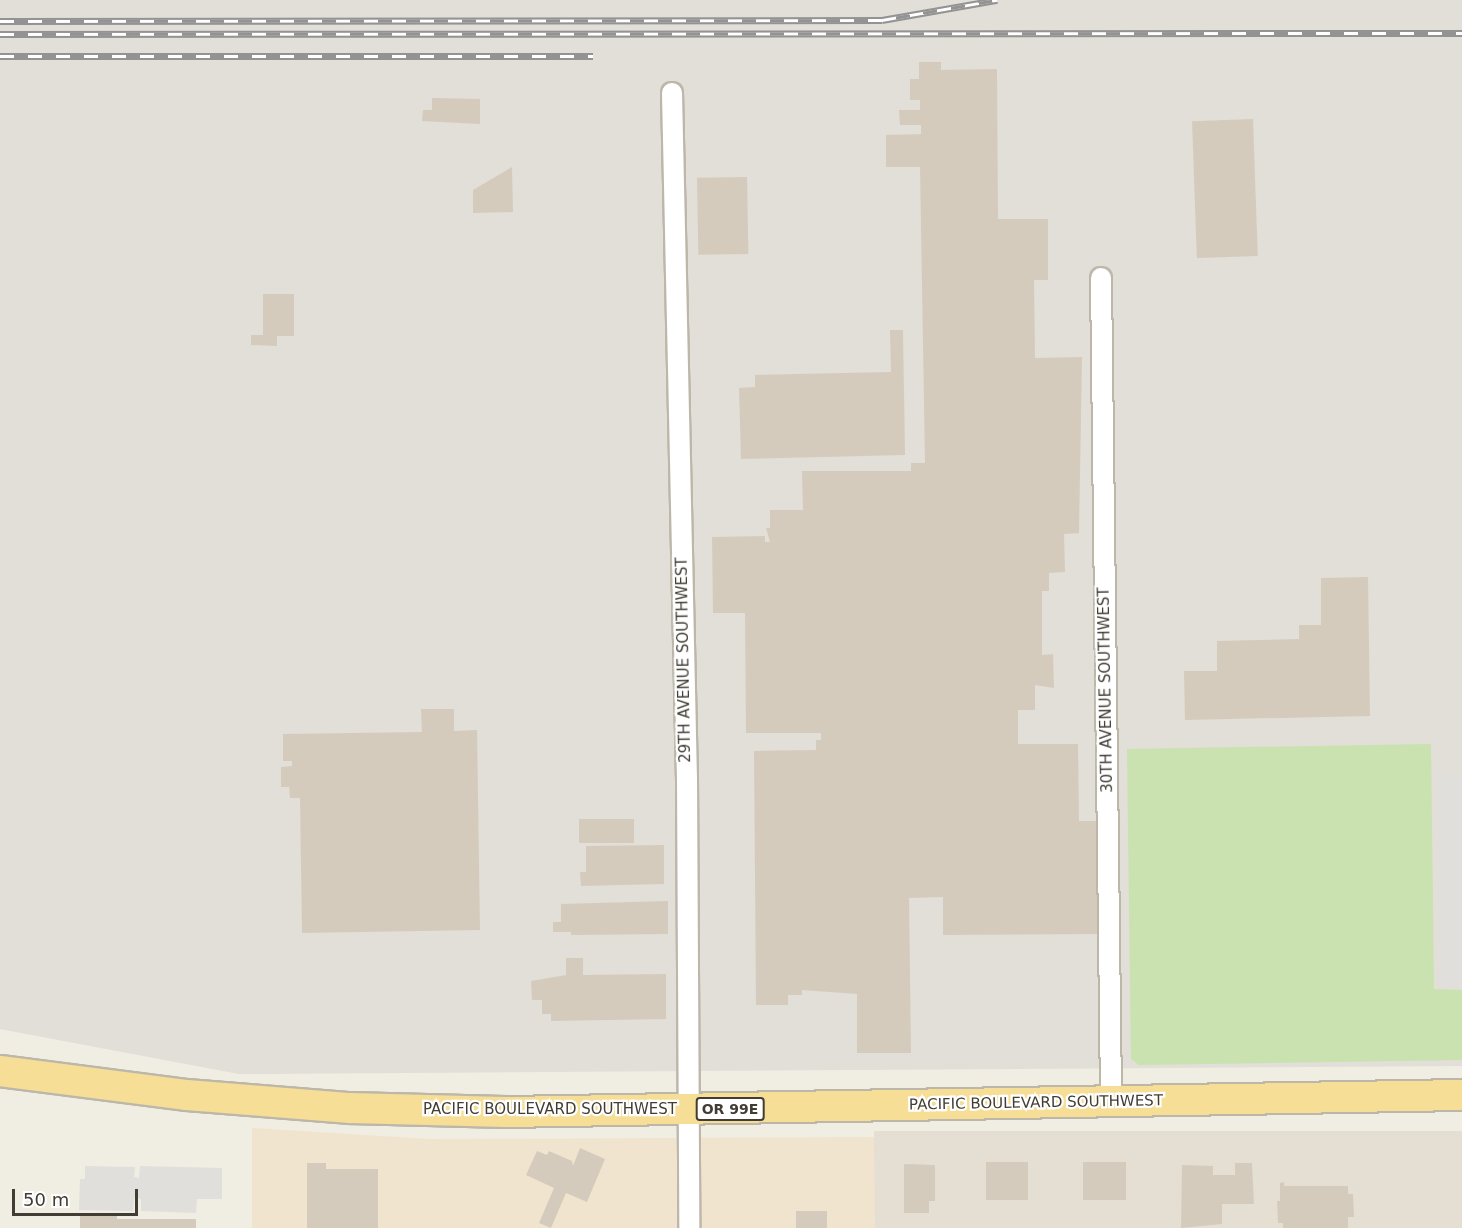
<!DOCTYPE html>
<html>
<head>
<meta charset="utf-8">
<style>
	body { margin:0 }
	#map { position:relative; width:1462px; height:1228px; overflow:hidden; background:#f0ede3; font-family:"DejaVu Sans",sans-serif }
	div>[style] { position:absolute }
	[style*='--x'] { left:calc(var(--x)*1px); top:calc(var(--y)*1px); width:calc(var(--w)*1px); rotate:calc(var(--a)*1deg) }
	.residential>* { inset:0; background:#e4dfd2; transform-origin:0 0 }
	.commercial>* { inset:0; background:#f1e4cf }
	.industrial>* { inset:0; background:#e2ded8 }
	.green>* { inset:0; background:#c9e2af }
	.parking>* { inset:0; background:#e1dfdb }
	.building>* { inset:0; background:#d4cbbd; transform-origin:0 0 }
	.roads { filter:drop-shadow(2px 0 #bdb7aa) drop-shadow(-2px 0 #bdb7aa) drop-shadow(0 2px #bdb7aa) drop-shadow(0 -2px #bdb7aa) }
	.street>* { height:20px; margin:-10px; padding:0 10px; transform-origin:10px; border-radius:10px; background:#fff }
	.primary>* { height:30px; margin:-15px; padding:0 15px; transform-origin:15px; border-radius:15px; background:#f6de97 }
	.rail>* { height:7px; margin-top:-3.5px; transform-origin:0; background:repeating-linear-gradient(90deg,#fff 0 14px,#939393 0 28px); box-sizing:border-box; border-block:2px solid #939393 }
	span { translate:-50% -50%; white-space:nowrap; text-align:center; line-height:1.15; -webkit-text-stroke:4.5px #fff; paint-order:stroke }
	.shield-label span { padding:2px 4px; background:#fff; border:2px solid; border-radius:4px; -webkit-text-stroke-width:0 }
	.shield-label { font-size:14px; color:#413d34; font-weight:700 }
	.street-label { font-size:15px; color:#413d34 }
	.scale { position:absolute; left:12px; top:1189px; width:126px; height:27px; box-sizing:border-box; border:3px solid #413d34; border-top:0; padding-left:8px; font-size:18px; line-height:21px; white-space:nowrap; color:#413d34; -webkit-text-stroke:4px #fff; paint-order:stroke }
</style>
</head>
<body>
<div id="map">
	<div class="residential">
		<i style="left:1462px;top:1131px;width:97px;height:588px;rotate:90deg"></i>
	</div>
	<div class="commercial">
		<i style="clip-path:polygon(252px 1128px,430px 1139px,874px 1137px,875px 1228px,252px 1228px)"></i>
	</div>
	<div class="industrial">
		<i style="clip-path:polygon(0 0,1462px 0,1462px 1066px,239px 1074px,0 1029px)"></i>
	</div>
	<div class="green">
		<i style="clip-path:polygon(1431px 744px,1434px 989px,1462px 990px,1462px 1060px,1139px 1065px,1131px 1059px,1127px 749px)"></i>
	</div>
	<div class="parking">
		<i style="clip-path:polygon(1436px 775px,1462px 775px,1462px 987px,1440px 987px)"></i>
		<i style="clip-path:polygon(85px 1166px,135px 1167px,134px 1177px,139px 1178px,140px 1166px,222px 1168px,222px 1199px,197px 1199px,196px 1213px,141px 1211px,141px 1199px,134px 1198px,133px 1211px,79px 1210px,80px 1179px,85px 1179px)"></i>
	</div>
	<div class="building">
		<i style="clip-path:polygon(919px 62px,941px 62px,941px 70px,997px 69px,998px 219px,1048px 219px,1048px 280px,1034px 280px,1035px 358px,1082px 357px,1079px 533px,1064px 534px,1065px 572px,1049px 573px,1049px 591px,1042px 591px,1042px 655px,1053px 654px,1054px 688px,1035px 685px,1035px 710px,1018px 710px,1018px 744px,1078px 744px,1079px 821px,1097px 821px,1097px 934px,943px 935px,943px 897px,909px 898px,911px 1053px,857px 1053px,857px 994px,802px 990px,802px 995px,788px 995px,788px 1005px,756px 1005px,754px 751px,816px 750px,816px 740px,821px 740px,821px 733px,746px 733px,745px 613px,713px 613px,712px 537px,765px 536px,765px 542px,770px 542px,766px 528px,770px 528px,770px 510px,803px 510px,802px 471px,911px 471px,911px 463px,925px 463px,920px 167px,886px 167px,886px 135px,921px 134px,921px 125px,900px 125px,899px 110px,920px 110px,920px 100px,910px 100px,910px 79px,919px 79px)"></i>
		<i style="clip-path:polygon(432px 98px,480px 99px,480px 124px,422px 121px,423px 110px,432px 110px)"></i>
		<i style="left:1253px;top:119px;width:137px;height:61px;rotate:88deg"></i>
		<i style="clip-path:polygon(512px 167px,513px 212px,473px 213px,473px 190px)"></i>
		<i style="left:747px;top:177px;width:77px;height:50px;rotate:89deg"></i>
		<i style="clip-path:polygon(263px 294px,294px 294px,294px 336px,277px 336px,277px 346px,251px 345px,251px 335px,263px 335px)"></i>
		<i style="clip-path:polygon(890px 330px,903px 330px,905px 455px,741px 459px,739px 388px,755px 387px,755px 375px,891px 372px)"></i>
		<i style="clip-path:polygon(1368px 577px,1370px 716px,1185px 720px,1184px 671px,1217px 671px,1217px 641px,1299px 639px,1299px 625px,1321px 625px,1321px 578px)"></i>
		<i style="clip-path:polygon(421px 709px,454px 709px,454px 731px,477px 730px,480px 930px,302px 933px,300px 798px,290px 798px,289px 787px,281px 787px,281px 767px,292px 766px,292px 761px,283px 761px,283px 734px,422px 732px)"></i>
		<i style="left:634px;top:819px;width:24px;height:55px;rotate:90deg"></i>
		<i style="clip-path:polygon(664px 845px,664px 884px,581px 886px,580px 872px,586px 872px,586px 846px)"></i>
		<i style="clip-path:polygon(668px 901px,668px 934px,571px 935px,571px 932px,553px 932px,553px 922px,561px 922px,561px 904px)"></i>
		<i style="clip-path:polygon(566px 958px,583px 958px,583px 975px,666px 974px,666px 1019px,551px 1021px,551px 1014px,542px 1014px,542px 1000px,532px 1000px,531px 981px,566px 975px)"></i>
		<i style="clip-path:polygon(580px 1148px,605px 1159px,587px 1202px,566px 1193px,551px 1228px,539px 1223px,554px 1188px,526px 1175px,537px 1151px,547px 1155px,549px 1151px,572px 1161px,573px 1166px)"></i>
		<i style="left:986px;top:1162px;width:42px;height:38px"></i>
		<i style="left:1083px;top:1162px;width:43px;height:38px"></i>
		<i style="clip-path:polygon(307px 1163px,326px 1163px,326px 1169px,378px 1169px,378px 1228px,307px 1228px)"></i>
		<i style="clip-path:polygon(1235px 1163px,1252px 1163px,1254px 1204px,1222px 1204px,1222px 1224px,1181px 1228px,1182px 1165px,1213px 1166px,1213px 1175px,1235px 1175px)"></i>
		<i style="clip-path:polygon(904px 1164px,935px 1165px,935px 1201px,929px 1201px,929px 1213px,904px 1213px)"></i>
		<i style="clip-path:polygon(1284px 1182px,1284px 1186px,1348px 1186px,1348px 1194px,1353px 1194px,1354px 1217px,1348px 1217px,1348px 1228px,1283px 1228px,1283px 1223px,1278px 1223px,1277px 1201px,1280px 1201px,1280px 1183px)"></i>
		<i style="left:796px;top:1211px;width:31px;height:17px"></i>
		<i style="clip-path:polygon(80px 1213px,117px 1214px,117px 1219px,196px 1219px,196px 1228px,80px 1228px)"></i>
	</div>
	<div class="roads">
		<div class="street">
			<i style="--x:672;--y:93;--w:685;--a:88.75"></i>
			<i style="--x:687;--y:778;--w:450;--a:89.7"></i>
			<i style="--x:1101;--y:278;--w:823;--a:89.3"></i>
		</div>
		<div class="primary">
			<i style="--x:0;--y:1071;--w:189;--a:7.3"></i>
			<i style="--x:187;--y:1095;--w:164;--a:4.6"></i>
			<i style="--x:350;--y:1108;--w:157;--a:1.5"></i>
			<i style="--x:507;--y:1112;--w:955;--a:-1.02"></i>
		</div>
	</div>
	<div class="rail">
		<i style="--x:0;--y:21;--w:882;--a:-0.06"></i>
		<i style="--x:882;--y:20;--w:117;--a:-9.9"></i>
		<i style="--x:0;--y:34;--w:1462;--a:-0.04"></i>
		<i style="--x:0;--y:56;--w:593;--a:0"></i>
	</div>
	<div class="shield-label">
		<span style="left:730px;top:1109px">OR 99E</span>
	</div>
	<div class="street-label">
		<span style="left:684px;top:660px;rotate:-91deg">29TH AVENUE SOUTHWEST</span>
		<span style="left:1106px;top:690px;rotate:-91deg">30TH AVENUE SOUTHWEST</span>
		<span style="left:1036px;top:1103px;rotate:-1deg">PACIFIC BOULEVARD SOUTHWEST</span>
		<span style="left:550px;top:1110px">PACIFIC BOULEVARD SOUTHWEST</span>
	</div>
	<div class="scale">50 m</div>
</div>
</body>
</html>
